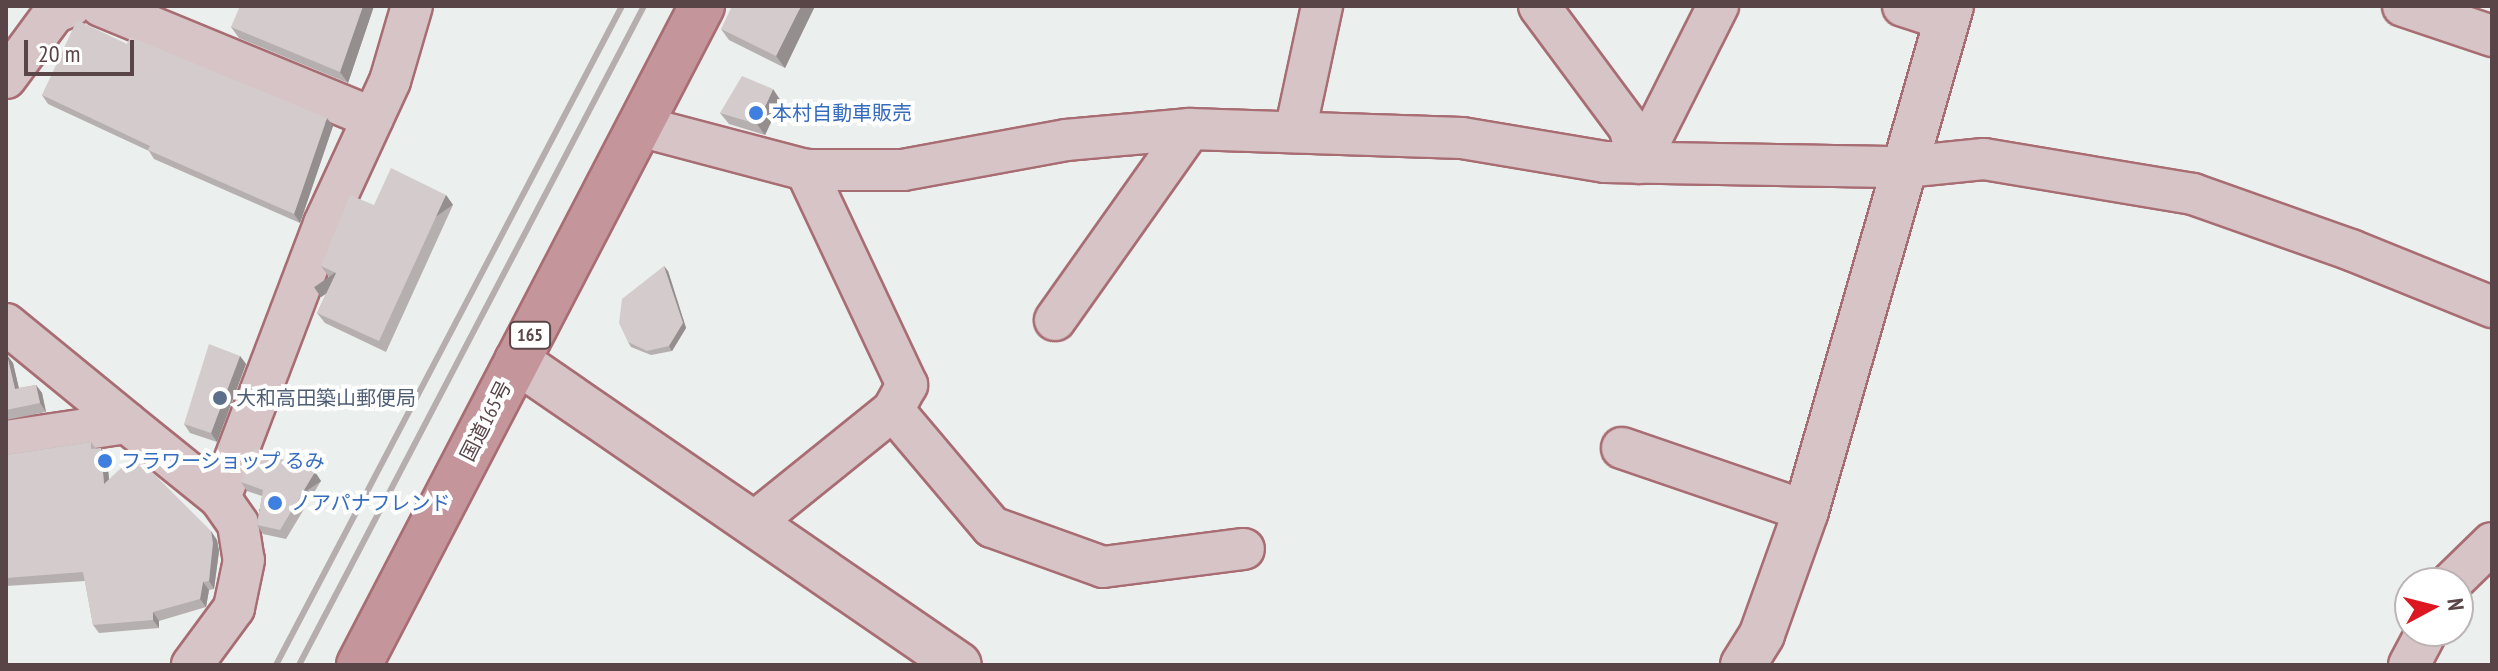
<!DOCTYPE html>
<html>
<head>
<meta charset="utf-8">
<style>
	body { margin:0 }
	#map { position:relative; width:2498px; height:671px; overflow:hidden; background:#ebefed; font-family:"PT Sans Narrow","Noto Sans JP",sans-serif }
	div>[style] { position:absolute }
	[style*='--x'] { left:calc(var(--x)*1px); top:calc(var(--y)*1px); width:calc(var(--w)*1px); rotate:calc(var(--a)*1deg) }
	.roads { filter:drop-shadow(2px 0 #a86d73) drop-shadow(-2px 0 #a86d73) drop-shadow(0 2px #a86d73) drop-shadow(0 -2px #a86d73) }
	.minor>* { height:40px; margin:-20px; padding:0 20px; transform-origin:20px; border-radius:20px; background:#d7c4c7 }
	.tertiary>* { height:44px; margin:-22px; padding:0 22px; transform-origin:22px; border-radius:22px; background:#d7c4c7 }
	.trunk>* { height:44px; margin:-22px; padding:0 22px; transform-origin:22px; border-radius:22px; background:#c4969b }
	.rail>* { height:6px; margin:-3px; padding:0 3px; transform-origin:3px; border-radius:3px; background:#b6aeae }
	.wall>* { inset:0; background:#b6afaf }
	.shaded-wall>* { inset:0; background:#948e8f; transform-origin:0 0 }
	.building>* { inset:0; background:#d4cbcc }
	.dots>* { width:22px; height:22px; translate:-50% -50%; box-sizing:border-box; border:4px solid #fff; border-radius:50% }
	span { translate:-50% -50%; white-space:nowrap; text-align:center; line-height:1.15; -webkit-text-stroke:8px #fff; paint-order:stroke }
	.shield-label span { padding:2px 6px; background:#fff; border:2px solid; border-radius:6px; -webkit-text-stroke-width:0 }
	.shield-label { font-size:18px; color:#594447; font-weight:700 }
	.shop-label { font-size:20px; color:#366cbe }
	.left { translate:0 -50%; text-align:left }
	.service-label { font-size:20px; color:#4e5e75 }
	.street-label { font-size:20px; color:#594447 }
	.frame { position:absolute; inset:0; border:8px solid #594447; pointer-events:none }
	.north { position:absolute; left:2394px; top:567px; width:80px; height:80px; box-sizing:border-box; background:#fff; border:2px solid #bdb4b5; border-radius:50%; rotate:83deg; font-size:22px; font-weight:700; line-height:32px; text-align:center; color:#594447 }
	.north::after { content:''; display:block; margin:auto; width:28px; height:36px; background:#dd1721; clip-path:polygon(50% 0,100% 100%,50% 72%,0 100%) }
	.scale { position:absolute; left:24px; top:40px; width:110px; height:36px; box-sizing:border-box; border:4px solid #594447; border-top:0; padding-left:10px; font-size:24px; line-height:28px; white-space:nowrap; color:#594447; -webkit-text-stroke:6px #fff; paint-order:stroke }
</style>
</head>
<body>
<div id="map">
	<div class="roads">
		<div class="minor">
			<i style="--x:101;--y:6;--w:294;--a:22.4"></i>
			<i style="--x:1539;--y:6;--w:151;--a:53.4"></i>
			<i style="--x:1629;--y:127;--w:37;--a:74"></i>
			<i style="--x:1903;--y:6;--w:45;--a:18"></i>
			<i style="--x:2403;--y:6;--w:94;--a:18.6"></i>
			<i style="--x:6;--y:78;--w:81;--a:-53.6"></i>
			<i style="--x:54;--y:13;--w:18;--a:-22"></i>
			<i style="--x:639;--y:126;--w:173;--a:14.8"></i>
			<i style="--x:806;--y:170;--w:97;--a:0"></i>
			<i style="--x:903;--y:170;--w:166;--a:-10.4"></i>
			<i style="--x:1066;--y:140;--w:124;--a:-5.1"></i>
			<i style="--x:1190;--y:129;--w:272;--a:1.9"></i>
			<i style="--x:1462;--y:138;--w:145;--a:9.5"></i>
			<i style="--x:1605;--y:162;--w:300;--a:1"></i>
			<i style="--x:1905;--y:167;--w:79;--a:-5.8"></i>
			<i style="--x:1984;--y:159;--w:212;--a:9.5"></i>
			<i style="--x:2193;--y:194;--w:168;--a:19.5"></i>
			<i style="--x:2351;--y:250;--w:152;--a:22"></i>
			<i style="--x:1295;--y:132;--w:129;--a:-77.9"></i>
			<i style="--x:1639;--y:163;--w:176;--a:-63.3"></i>
			<i style="--x:1055;--y:320;--w:234;--a:-54.7"></i>
			<i style="--x:6;--y:324;--w:156;--a:39.3"></i>
			<i style="--x:893;--y:410;--w:153;--a:49.8"></i>
			<i style="--x:992;--y:527;--w:118;--a:19.8"></i>
			<i style="--x:1103;--y:567;--w:142;--a:-7.3"></i>
			<i style="--x:6;--y:441;--w:122;--a:-8.5"></i>
			<i style="--x:127;--y:423;--w:119;--a:38.9"></i>
			<i style="--x:220;--y:498;--w:32;--a:55"></i>
			<i style="--x:238;--y:524;--w:36;--a:81"></i>
			<i style="--x:244;--y:560;--w:49;--a:101.8"></i>
			<i style="--x:234;--y:608;--w:71;--a:126.4"></i>
			<i style="--x:1622;--y:448;--w:194;--a:18.9"></i>
			<i style="--x:220;--y:498;--w:293;--a:-69.2"></i>
			<i style="--x:324;--y:224;--w:157;--a:-65.2"></i>
			<i style="--x:390;--y:81;--w:78;--a:-73.7"></i>
			<i style="--x:753;--y:523;--w:180;--a:-38.9"></i>
			<i style="--x:893;--y:410;--w:29;--a:-61"></i>
			<i style="--x:907;--y:385;--w:238;--a:-115.2"></i>
			<i style="--x:2451;--y:583;--w:57;--a:-44.3"></i>
			<i style="--x:2409;--y:665;--w:38;--a:-62"></i>
		</div>
		<div class="tertiary">
			<i style="--x:517;--y:361;--w:536;--a:34.52"></i>
			<i style="--x:1743;--y:665;--w:36;--a:-58"></i>
			<i style="--x:1762;--y:634;--w:131;--a:-70.3"></i>
			<i style="--x:1806;--y:511;--w:525;--a:-73.98"></i>
		</div>
		<div class="trunk">
			<i style="--x:359;--y:665;--w:743;--a:-62.5"></i>
		</div>
	</div>
	<div class="rail">
		<i style="--x:276;--y:665;--w:744;--a:-62.3"></i>
		<i style="--x:299;--y:665;--w:744;--a:-62.37"></i>
	</div>
	<div class="wall">
		<i style="clip-path:polygon(374px 6px,348px 83px,239px 38px,231px 27px)"></i>
		<i style="clip-path:polygon(815px 6px,785px 68px,729px 40px,721px 29px)"></i>
		<i style="clip-path:polygon(127px 44px,333px 126px,300px 223px,154px 159px,149px 151px,48px 104px,42px 95px)"></i>
		<i style="clip-path:polygon(781px 101px,765px 135px,729px 124px,720px 113px)"></i>
		<i style="clip-path:polygon(446px 195px,453px 205px,386px 352px,325px 323px,317px 313px,333px 279px,329px 277px,321px 266px,374px 205px)"></i>
		<i style="clip-path:polygon(668px 271px,686px 328px,672px 351px,651px 355px,631px 347px,628px 342px)"></i>
		<i style="clip-path:polygon(6px 355px,13px 363px,19px 388px,36px 385px,42px 393px,46px 412px,6px 420px)"></i>
		<i style="clip-path:polygon(240px 356px,246px 364px,217px 442px,190px 433px,184px 424px)"></i>
		<i style="clip-path:polygon(91px 442px,96px 449px,101px 448px,107px 457px,109px 479px,217px 540px,219px 551px,214px 589px,209px 590px,206px 607px,159px 621px,159px 628px,99px 633px,93px 625px,85px 581px,6px 586px,6px 455px)"></i>
		<i style="clip-path:polygon(321px 481px,286px 539px,263px 534px,257px 525px,262px 496px,247px 491px,241px 482px)"></i>
	</div>
	<div class="shaded-wall">
		<i style="clip-path:polygon(363px 6px,374px 6px,348px 83px,340px 72px)"></i>
		<i style="clip-path:polygon(801px 6px,815px 6px,785px 68px,776px 56px)"></i>
		<i style="clip-path:polygon(773px 89px,781px 101px,765px 135px,757px 124px)"></i>
		<i style="clip-path:polygon(327px 118px,333px 126px,300px 223px,294px 214px)"></i>
		<i style="left:446px;top:195px;width:12px;height:161px;rotate:55deg"></i>
		<i style="clip-path:polygon(664px 266px,668px 271px,686px 328px,672px 351px,669px 346px)"></i>
		<i style="clip-path:polygon(7px 355px,13px 363px,21px 398px,15px 389px)"></i>
		<i style="clip-path:polygon(240px 356px,246px 364px,217px 442px,211px 433px)"></i>
		<i style="clip-path:polygon(36px 385px,42px 393px,46px 412px,40px 403px)"></i>
		<i style="clip-path:polygon(101px 448px,107px 457px,110px 492px,104px 484px)"></i>
		<i style="left:315px;top:472px;width:11px;height:68px;rotate:56deg"></i>
		<i style="clip-path:polygon(211px 531px,217px 540px,219px 551px,214px 589px,209px 581px)"></i>
		<i style="clip-path:polygon(203px 582px,209px 590px,206px 607px,200px 599px)"></i>
		<i style="clip-path:polygon(153px 612px,159px 621px,159px 628px,153px 620px)"></i>
	</div>
	<div class="building">
		<i style="clip-path:polygon(240px 6px,363px 6px,340px 72px,231px 27px)"></i>
		<i style="clip-path:polygon(732px 6px,801px 6px,776px 56px,721px 29px)"></i>
		<i style="clip-path:polygon(77px 20px,127px 44px,130px 37px,327px 118px,294px 214px,148px 150px,150px 146px,42px 95px)"></i>
		<i style="clip-path:polygon(742px 76px,773px 89px,757px 124px,720px 113px)"></i>
		<i style="clip-path:polygon(391px 168px,446px 195px,379px 341px,317px 313px,336px 273px,321px 266px,350px 195px,374px 205px)"></i>
		<i style="clip-path:polygon(664px 266px,683px 323px,669px 346px,647px 351px,628px 342px,619px 323px,622px 299px)"></i>
		<i style="clip-path:polygon(209px 344px,240px 356px,211px 433px,184px 424px)"></i>
		<i style="clip-path:polygon(6px 355px,7px 355px,15px 389px,36px 385px,40px 403px,6px 410px)"></i>
		<i style="clip-path:polygon(91px 442px,91px 449px,101px 448px,104px 484px,135px 455px,211px 531px,213px 543px,209px 581px,203px 582px,200px 599px,153px 612px,153px 620px,93px 625px,83px 572px,6px 578px,6px 455px)"></i>
		<i style="clip-path:polygon(254px 448px,315px 472px,280px 530px,257px 525px,263px 490px,241px 482px)"></i>
	</div>
	<div class="dots">
		<i style="left:756px;top:113px;background:#3f7fe0"></i>
		<i style="left:220px;top:398px;background:#5c6f8a"></i>
		<i style="left:105px;top:461px;background:#3f7fe0"></i>
		<i style="left:275px;top:503px;background:#3f7fe0"></i>
	</div>
	<div class="shield-label">
		<span style="left:530px;top:335px">165</span>
	</div>
	<div class="shop-label">
		<span class="left" style="left:772px;top:113px">本村自動車販売</span>
		<span class="left" style="left:121px;top:461px">フラワーショップ るみ</span>
		<span class="left" style="left:291px;top:503px">ノアパナフレンド</span>
	</div>
	<div class="service-label">
		<span class="left" style="left:236px;top:398px">大和高田築山郵便局</span>
	</div>
	<div class="street-label">
		<span style="left:486px;top:421px;rotate:-63deg">国道165号</span>
	</div>
	<div class="frame"></div>
	<div class="north">N</div>
	<div class="scale">20 m</div>
</div>
</body>
</html>
